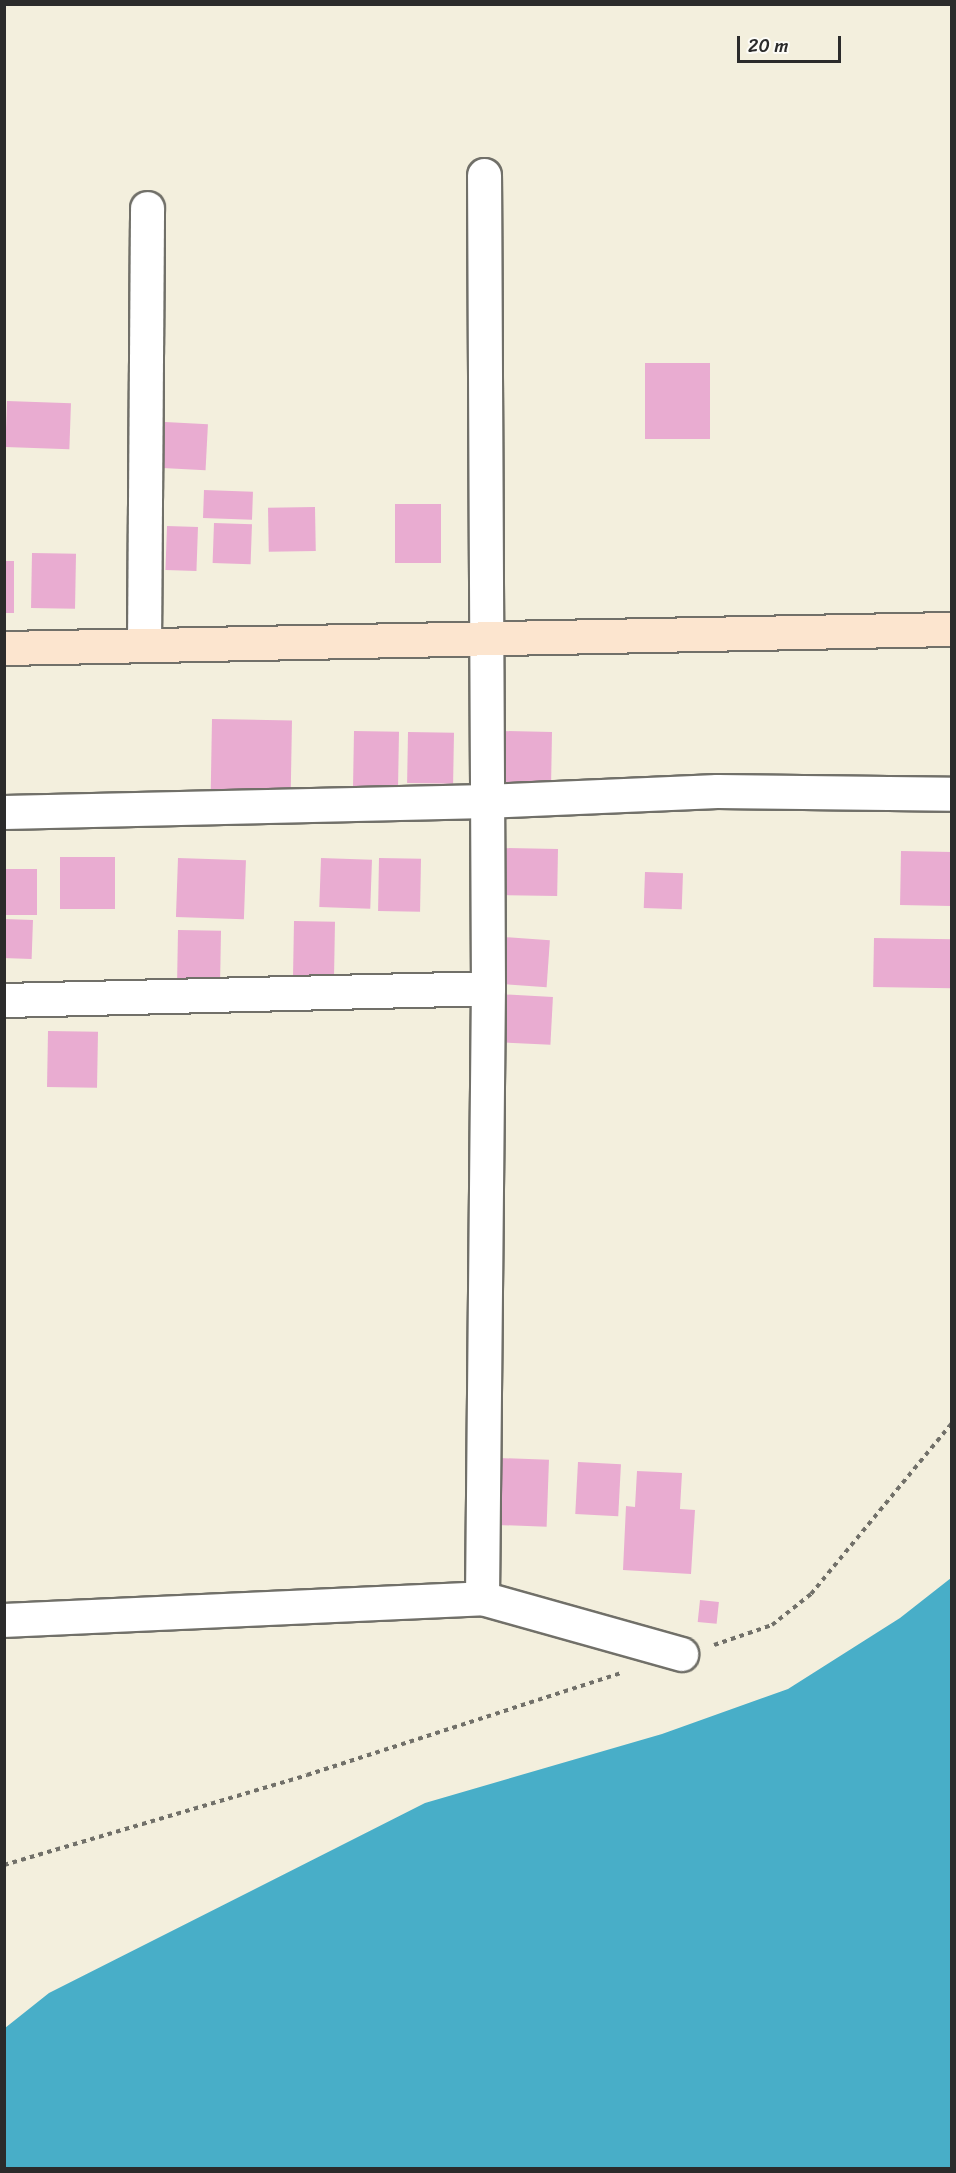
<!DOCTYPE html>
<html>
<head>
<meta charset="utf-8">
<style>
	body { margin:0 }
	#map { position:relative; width:956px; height:2173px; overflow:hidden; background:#f3efdd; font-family:Sriracha,sans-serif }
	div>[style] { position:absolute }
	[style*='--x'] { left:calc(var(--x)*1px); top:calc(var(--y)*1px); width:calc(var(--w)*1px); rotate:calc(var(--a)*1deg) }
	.water>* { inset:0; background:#48aec8 }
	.building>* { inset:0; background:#e9acd1; transform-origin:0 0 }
	.path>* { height:4px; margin-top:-2px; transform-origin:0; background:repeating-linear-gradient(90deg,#717069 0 4.5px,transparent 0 9px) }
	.roads { filter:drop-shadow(2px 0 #717069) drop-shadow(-2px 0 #717069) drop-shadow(0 2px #717069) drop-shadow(0 -2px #717069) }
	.street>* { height:33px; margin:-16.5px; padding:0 16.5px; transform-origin:16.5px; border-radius:16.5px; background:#fff }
	.secondary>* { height:33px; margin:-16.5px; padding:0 16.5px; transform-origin:16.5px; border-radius:16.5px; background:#fce5cf }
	span { translate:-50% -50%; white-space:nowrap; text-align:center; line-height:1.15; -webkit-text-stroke:5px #fdfcf7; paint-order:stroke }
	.frame { position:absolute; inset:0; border:6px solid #2b2b2b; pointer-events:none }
	.scale { position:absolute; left:737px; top:36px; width:104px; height:27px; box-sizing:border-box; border:3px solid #2b2b2b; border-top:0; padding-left:8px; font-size:18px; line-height:21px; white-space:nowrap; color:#2b2b2b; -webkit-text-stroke:4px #fdfcf7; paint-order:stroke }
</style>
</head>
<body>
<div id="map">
	<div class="water">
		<i style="clip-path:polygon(951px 1578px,951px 2168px,5px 2168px,5px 2028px,49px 1993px,425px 1803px,662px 1734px,788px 1689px,900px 1618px)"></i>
	</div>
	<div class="building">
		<i style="left:645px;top:363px;width:65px;height:76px"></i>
		<i style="left:7px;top:401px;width:64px;height:46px;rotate:2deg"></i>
		<i style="left:165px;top:422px;width:43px;height:46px;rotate:3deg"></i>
		<i style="left:204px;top:490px;width:49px;height:28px;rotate:2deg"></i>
		<i style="left:395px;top:504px;width:46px;height:59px"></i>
		<i style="left:315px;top:507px;width:44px;height:47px;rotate:89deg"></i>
		<i style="left:214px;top:523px;width:38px;height:40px;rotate:2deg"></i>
		<i style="left:167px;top:526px;width:31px;height:44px;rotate:2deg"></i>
		<i style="left:32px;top:553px;width:44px;height:55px;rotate:1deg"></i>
		<i style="left:4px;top:561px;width:10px;height:52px"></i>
		<i style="left:212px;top:719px;width:80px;height:72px;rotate:1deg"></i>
		<i style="left:354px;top:731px;width:45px;height:57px;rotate:1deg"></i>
		<i style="left:501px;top:731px;width:51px;height:53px;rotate:1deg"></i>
		<i style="left:408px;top:732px;width:46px;height:51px;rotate:1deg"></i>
		<i style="left:501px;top:848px;width:57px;height:47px;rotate:1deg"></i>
		<i style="left:901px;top:851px;width:51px;height:54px;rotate:1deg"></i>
		<i style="left:60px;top:857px;width:55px;height:52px"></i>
		<i style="left:178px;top:858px;width:68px;height:59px;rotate:2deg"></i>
		<i style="left:321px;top:858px;width:51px;height:49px;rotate:2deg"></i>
		<i style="left:379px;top:858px;width:42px;height:53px;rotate:1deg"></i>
		<i style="left:4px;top:869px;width:33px;height:46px"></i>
		<i style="left:645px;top:872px;width:38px;height:36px;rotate:2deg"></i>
		<i style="left:4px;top:919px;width:29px;height:39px;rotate:2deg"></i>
		<i style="left:294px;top:921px;width:41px;height:63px;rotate:1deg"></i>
		<i style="left:178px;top:930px;width:43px;height:56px;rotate:1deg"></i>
		<i style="left:503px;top:937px;width:47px;height:47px;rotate:4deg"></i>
		<i style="left:874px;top:938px;width:78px;height:49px;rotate:1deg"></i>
		<i style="left:497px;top:994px;width:56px;height:48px;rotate:3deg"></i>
		<i style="left:48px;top:1031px;width:50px;height:56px;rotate:1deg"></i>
		<i style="left:499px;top:1458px;width:50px;height:67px;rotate:2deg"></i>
		<i style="left:578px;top:1462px;width:43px;height:52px;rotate:3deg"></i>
		<i style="clip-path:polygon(637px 1471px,682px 1473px,680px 1509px,695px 1510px,691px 1574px,623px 1570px,626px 1506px,635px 1507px)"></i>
		<i style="left:700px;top:1600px;width:19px;height:22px;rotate:6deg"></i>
	</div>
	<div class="path">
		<i style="--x:714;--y:1645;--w:61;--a:-19"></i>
		<i style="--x:772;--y:1625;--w:50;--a:-38.5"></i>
		<i style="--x:811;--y:1594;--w:222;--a:-50.5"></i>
		<i style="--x:4;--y:1865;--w:316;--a:-16.5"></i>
		<i style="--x:307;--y:1775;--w:329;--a:-18"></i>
	</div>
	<div class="roads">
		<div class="street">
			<i style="--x:144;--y:645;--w:437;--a:-89.6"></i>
			<i style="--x:4;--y:812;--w:483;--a:-1.3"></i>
			<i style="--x:487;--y:801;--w:230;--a:-2.5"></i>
			<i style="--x:717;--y:791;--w:235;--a:0.7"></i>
			<i style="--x:4;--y:1000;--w:484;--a:-1.4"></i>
			<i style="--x:482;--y:1598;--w:610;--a:-89.44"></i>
			<i style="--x:488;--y:988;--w:813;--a:-90.28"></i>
			<i style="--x:4;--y:1620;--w:479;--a:-2.6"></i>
			<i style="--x:482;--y:1598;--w:207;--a:15.7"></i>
		</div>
		<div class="secondary">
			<i style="--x:4;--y:648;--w:948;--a:-1.15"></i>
		</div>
	</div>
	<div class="frame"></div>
	<div class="scale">20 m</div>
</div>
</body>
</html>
